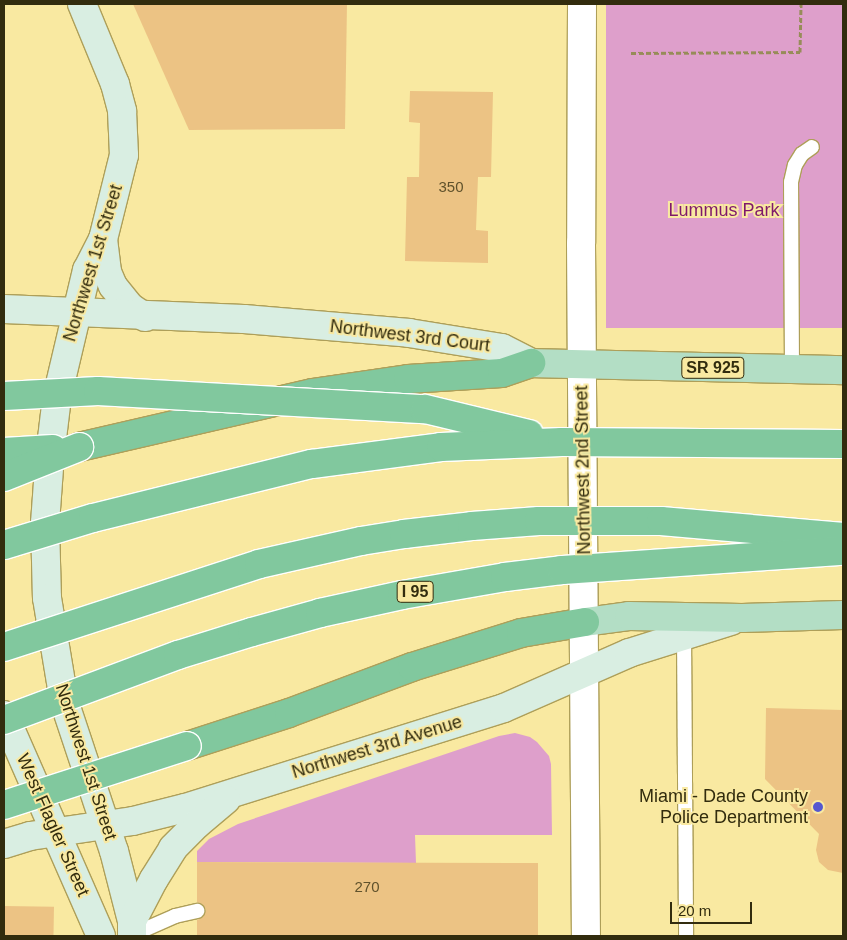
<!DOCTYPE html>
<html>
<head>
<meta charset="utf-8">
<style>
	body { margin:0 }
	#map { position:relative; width:847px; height:940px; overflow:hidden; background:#f9e9a1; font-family:Arial,sans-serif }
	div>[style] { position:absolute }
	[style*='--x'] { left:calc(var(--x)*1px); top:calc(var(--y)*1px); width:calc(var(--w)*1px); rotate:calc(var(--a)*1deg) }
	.green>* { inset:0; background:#de9fcb; transform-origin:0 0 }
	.building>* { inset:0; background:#ecc384; transform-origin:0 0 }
	.path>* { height:3px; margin-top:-1.5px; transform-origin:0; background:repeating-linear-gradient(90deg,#978c59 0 5px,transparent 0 7.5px) }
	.roads { filter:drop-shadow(1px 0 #ae9f59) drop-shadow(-1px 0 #ae9f59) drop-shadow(0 1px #ae9f59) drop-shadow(0 -1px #ae9f59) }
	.service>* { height:14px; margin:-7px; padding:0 7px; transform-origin:7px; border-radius:7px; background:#fff }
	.tertiary>* { height:28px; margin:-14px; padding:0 14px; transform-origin:14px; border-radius:14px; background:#fff }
	.secondary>* { height:28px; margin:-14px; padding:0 14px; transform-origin:14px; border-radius:14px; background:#d9eee2 }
	.primary>* { height:28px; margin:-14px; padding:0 14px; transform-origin:14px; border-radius:14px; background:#b3dec5 }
	.motorway>* { height:28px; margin:-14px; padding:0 14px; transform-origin:14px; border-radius:14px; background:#81c89e }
	.bridges { filter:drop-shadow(1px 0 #fff) drop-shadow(-1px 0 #fff) drop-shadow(0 1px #fff) drop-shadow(0 -1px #fff) }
	.motorway-bridge>* { height:28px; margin:-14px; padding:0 14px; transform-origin:14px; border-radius:14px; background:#81c89e }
	.dots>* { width:14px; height:14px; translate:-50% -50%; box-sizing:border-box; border:2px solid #f9e9a1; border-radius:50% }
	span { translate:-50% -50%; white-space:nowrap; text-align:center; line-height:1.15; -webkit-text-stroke:4px #f9e9a1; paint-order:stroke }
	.number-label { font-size:15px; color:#60522c }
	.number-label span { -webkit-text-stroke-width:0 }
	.shield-label span { padding:1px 4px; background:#f9e9a1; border:1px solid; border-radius:4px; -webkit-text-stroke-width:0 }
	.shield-label { font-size:16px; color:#322c0e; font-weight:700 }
	.park-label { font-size:18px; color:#7f186b }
	.street-label { font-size:18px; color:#322c0e }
	.poi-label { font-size:18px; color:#322c0e }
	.right { translate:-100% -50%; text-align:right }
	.frame { position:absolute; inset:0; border:5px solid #322c0e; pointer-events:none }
	.scale { position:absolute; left:670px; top:902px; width:82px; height:22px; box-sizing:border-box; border:2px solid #322c0e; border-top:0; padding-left:6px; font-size:15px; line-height:18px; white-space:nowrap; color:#322c0e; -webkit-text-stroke:4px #f9e9a1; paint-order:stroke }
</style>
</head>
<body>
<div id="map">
	<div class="green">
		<i style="left:606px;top:4px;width:237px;height:324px"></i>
		<i style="clip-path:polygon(515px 733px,530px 737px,537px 742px,549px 756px,551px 764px,552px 835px,415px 835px,416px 863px,197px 862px,197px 851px,209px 839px,238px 824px,499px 736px)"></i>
	</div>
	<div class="building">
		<i style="clip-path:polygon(133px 4px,347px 4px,345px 129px,189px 130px)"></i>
		<i style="clip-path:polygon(410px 91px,493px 92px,491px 177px,478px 177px,476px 230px,488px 231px,488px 263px,405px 261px,407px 177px,419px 177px,420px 123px,409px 122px)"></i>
		<i style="clip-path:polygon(766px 708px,843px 710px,843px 873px,828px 870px,819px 862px,816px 850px,819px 834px,765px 779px)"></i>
		<i style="clip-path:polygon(197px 862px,538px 863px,538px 936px,197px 936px,197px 920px,203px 917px,206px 910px,203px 905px,197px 902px)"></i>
		<i style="left:4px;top:906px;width:50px;height:30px;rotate:1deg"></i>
	</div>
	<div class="path">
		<i style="--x:631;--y:53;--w:169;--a:-0.3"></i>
		<i style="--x:800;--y:52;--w:48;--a:-88.8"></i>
	</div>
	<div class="roads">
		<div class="service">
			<i style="--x:792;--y:369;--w:187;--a:-90.3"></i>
			<i style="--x:791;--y:182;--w:17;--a:-77"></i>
			<i style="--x:795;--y:165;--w:13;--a:-58"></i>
			<i style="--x:802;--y:154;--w:12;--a:-35"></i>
			<i style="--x:684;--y:634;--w:302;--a:89.6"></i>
			<i style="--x:132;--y:935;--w:47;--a:-23.8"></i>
			<i style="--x:175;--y:916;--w:23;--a:-13"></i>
		</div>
		<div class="tertiary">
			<i style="--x:582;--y:4;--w:239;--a:90.2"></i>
			<i style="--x:581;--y:243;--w:693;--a:89.59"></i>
		</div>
		<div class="secondary">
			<i style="--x:82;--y:4;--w:87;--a:67.6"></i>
			<i style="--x:115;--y:84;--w:28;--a:75"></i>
			<i style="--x:122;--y:111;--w:44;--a:87.4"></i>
			<i style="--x:124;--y:155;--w:87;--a:104"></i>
			<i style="--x:103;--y:239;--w:35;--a:117"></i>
			<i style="--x:87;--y:270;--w:130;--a:103.3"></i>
			<i style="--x:57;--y:397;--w:58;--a:96.9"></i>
			<i style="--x:50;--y:455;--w:68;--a:94.2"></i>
			<i style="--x:45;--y:523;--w:75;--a:88.5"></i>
			<i style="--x:47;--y:598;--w:104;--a:80.6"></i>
			<i style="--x:64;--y:701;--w:158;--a:71.6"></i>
			<i style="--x:114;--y:851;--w:72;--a:75.6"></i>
			<i style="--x:132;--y:921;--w:15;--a:90"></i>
			<i style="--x:103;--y:239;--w:33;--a:83"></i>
			<i style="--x:107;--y:272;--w:15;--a:67"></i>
			<i style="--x:113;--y:286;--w:27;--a:51"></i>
			<i style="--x:130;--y:307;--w:18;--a:34"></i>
			<i style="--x:4;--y:309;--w:240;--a:2.4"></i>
			<i style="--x:244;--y:319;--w:166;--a:4.8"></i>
			<i style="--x:409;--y:333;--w:94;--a:9.2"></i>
			<i style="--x:502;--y:348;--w:33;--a:27"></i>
			<i style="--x:4;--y:715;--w:241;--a:66.3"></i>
			<i style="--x:4;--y:844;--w:27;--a:-17"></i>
			<i style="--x:30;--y:836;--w:104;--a:-8.3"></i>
			<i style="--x:133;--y:821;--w:54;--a:-14"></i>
			<i style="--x:185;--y:808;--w:334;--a:-17.4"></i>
			<i style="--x:504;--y:708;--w:137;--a:-23.7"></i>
			<i style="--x:629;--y:653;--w:107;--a:-17.4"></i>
			<i style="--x:132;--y:921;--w:47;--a:-62.4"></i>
			<i style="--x:154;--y:879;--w:36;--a:-58"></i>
			<i style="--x:173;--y:848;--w:34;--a:-45"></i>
			<i style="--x:197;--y:824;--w:38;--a:-40"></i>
		</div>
		<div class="primary">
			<i style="--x:531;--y:363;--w:312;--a:1.3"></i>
			<i style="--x:585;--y:622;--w:44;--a:-7.8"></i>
			<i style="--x:629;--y:616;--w:113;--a:1"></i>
			<i style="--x:742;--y:618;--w:101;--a:-1.7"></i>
		</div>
		<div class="motorway">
			<i style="--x:79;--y:447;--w:239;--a:-13"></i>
			<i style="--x:312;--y:393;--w:97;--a:-8.3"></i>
			<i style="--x:408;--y:379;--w:94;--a:-3.7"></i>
			<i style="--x:502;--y:373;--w:31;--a:-19"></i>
			<i style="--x:187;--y:746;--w:107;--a:-17.9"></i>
			<i style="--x:289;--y:713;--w:131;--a:-20.5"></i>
			<i style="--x:412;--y:667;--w:114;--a:-17.3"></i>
			<i style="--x:521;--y:633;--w:65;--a:-9.8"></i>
		</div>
	</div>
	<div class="bridges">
		<div class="motorway-bridge">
			<i style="--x:4;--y:396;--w:94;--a:-3"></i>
			<i style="--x:98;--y:391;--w:327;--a:3.2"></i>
			<i style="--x:425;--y:409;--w:107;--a:13.5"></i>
			<i style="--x:4;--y:452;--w:49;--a:-3.5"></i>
			<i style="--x:4;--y:477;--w:81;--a:-21.8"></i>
			<i style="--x:4;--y:545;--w:93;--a:-16.9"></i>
			<i style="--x:93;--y:518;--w:226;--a:-13.9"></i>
			<i style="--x:312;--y:464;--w:130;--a:-7.5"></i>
			<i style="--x:441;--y:447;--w:121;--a:-2.4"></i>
			<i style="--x:562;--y:442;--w:281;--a:0.4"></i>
			<i style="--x:4;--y:647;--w:268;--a:-18"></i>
			<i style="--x:259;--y:564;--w:105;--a:-12.7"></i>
			<i style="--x:361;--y:541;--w:44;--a:-9.2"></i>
			<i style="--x:404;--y:534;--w:68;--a:-6.7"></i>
			<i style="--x:472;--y:526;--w:67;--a:-4.3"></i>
			<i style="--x:539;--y:521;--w:122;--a:0"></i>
			<i style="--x:661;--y:521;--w:183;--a:5"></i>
			<i style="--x:4;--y:720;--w:186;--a:-20.5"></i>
			<i style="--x:178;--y:655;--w:77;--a:-17.3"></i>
			<i style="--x:252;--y:632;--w:71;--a:-15.6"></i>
			<i style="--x:320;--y:613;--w:84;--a:-12.4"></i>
			<i style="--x:402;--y:595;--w:105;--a:-9.9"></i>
			<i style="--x:505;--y:577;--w:57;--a:-7"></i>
			<i style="--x:562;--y:570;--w:282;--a:-3.9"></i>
			<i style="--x:4;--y:805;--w:192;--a:-17.9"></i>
		</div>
	</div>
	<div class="dots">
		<i style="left:818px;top:807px;background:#5658cf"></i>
	</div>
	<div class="number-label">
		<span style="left:451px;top:187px">350</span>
		<span style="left:367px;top:887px">270</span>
	</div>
	<div class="shield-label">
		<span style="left:713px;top:368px">SR 925</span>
		<span style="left:415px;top:592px">I 95</span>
	</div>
	<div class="park-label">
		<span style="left:724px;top:210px">Lummus Park</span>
	</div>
	<div class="street-label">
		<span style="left:93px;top:263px;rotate:-73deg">Northwest 1st Street</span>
		<span style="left:410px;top:336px;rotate:7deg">Northwest 3rd Court</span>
		<span style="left:583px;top:470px;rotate:-91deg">Northwest 2nd Street</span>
		<span style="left:377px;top:747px;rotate:-17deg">Northwest 3rd Avenue</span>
		<span style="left:86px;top:762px;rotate:72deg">Northwest 1st Street</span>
		<span style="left:53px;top:825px;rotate:66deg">West Flagler Street</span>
	</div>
	<div class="poi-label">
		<span class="right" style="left:808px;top:807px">Miami - Dade County<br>Police Department</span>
	</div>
	<div class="frame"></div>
	<div class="scale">20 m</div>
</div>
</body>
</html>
